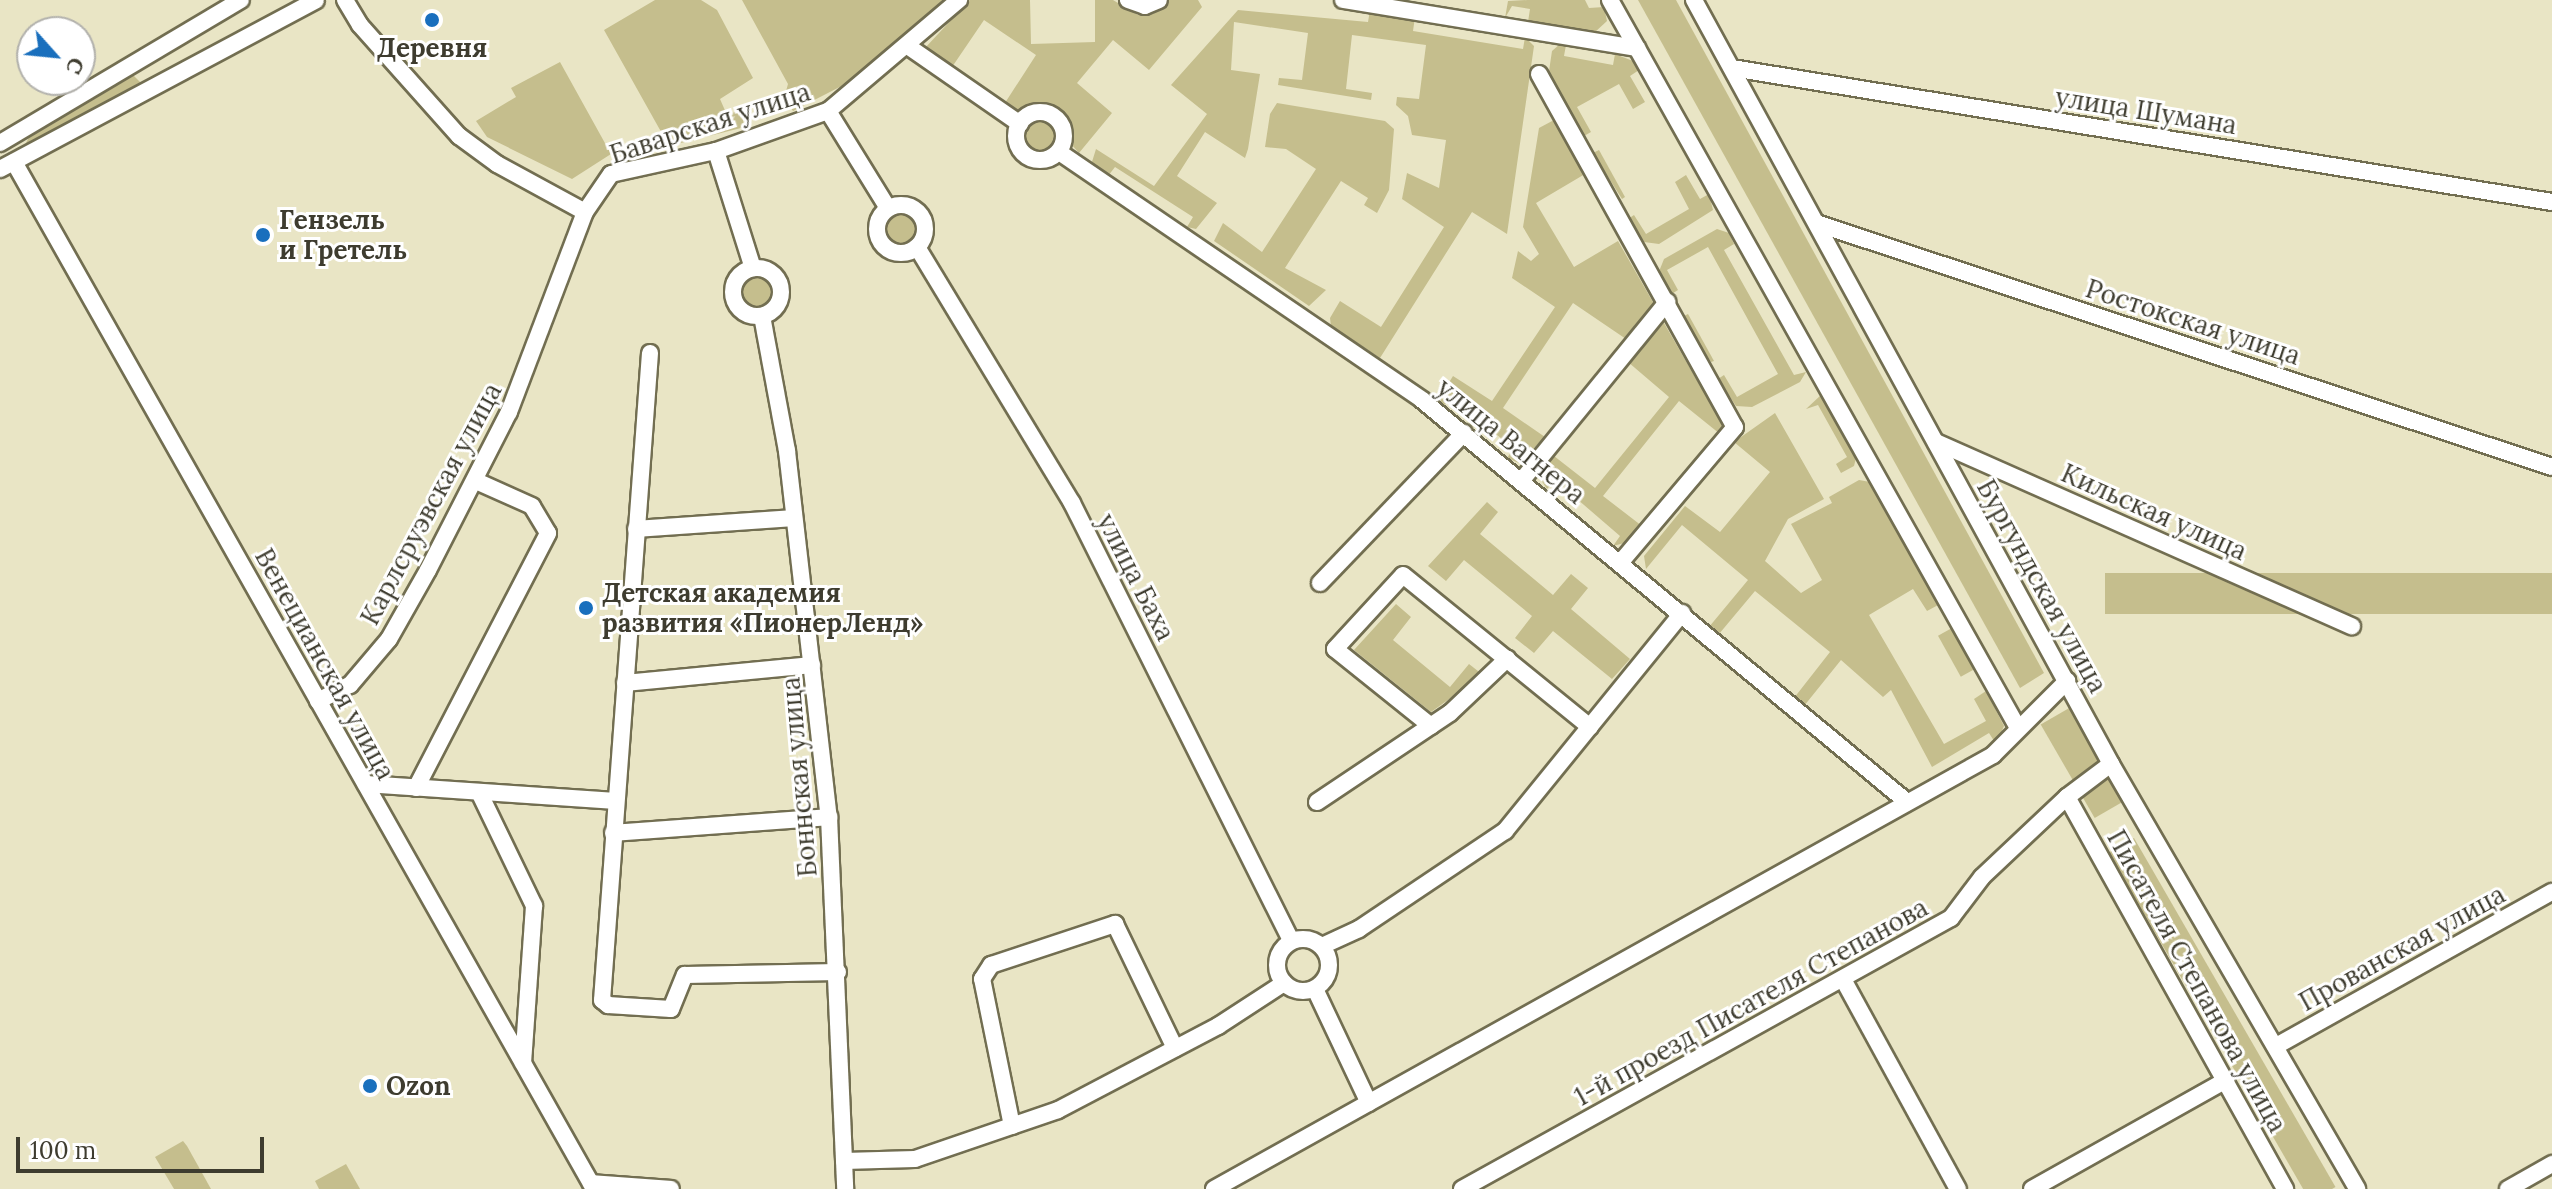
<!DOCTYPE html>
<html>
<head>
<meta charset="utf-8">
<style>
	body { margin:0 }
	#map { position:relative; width:2552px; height:1189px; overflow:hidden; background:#e9e5c5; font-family:Lora,serif }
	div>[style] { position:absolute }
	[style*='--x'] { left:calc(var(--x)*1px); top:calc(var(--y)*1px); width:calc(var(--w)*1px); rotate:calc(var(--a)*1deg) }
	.green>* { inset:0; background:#c5be8d; transform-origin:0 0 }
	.round { border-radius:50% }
	.roads { filter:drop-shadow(2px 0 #726e51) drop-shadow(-2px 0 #726e51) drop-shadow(0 2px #726e51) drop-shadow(0 -2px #726e51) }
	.street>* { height:16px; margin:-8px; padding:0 8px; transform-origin:8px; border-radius:8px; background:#fff }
	.street>.ring { margin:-8px; padding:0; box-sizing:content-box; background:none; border:16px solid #fff; border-radius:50% }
	.dots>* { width:22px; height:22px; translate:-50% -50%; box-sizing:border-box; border:4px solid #fff; border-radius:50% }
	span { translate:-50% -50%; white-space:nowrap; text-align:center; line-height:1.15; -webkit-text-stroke:6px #fff; paint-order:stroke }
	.poi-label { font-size:26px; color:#3e3c2f; font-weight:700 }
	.left { translate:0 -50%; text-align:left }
	.street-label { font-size:26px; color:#3e3c2f }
	.north { position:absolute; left:16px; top:16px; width:80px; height:80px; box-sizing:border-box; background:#fff; border:2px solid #b2b1ac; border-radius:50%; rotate:117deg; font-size:22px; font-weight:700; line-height:32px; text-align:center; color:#3e3c2f }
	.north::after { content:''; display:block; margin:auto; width:28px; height:36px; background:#196fbd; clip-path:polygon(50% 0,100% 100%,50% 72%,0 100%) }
	.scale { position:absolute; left:16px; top:1137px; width:248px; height:36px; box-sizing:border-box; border:4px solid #3e3c2f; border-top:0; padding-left:10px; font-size:24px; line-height:28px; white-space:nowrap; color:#3e3c2f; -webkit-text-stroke:6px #fff; paint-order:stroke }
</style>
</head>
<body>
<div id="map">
	<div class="green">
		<i style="clip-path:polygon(655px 0,701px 0,717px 10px,753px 78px,720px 99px,727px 115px,740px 110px,745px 127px,669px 146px,604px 30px)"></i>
		<i style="clip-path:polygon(742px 0,947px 0,859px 77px,793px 111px,784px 98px,788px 84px)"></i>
		<i style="clip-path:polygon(970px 0,1030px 0,1031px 44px,1095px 42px,1095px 0,1113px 0,1138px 15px,1153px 14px,1168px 0,1198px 0,1202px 7px,1149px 70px,1113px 40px,1077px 83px,1112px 113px,1079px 153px,1071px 144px,1069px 122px,1055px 107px,1035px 104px,1014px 112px,1003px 106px,1036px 55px,984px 20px,950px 70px,924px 49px)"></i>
		<i style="clip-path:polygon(1528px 0,1585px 0,1589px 8px,1604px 7px,1607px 21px,1594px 33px,1528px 22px,1530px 9px,1512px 6px,1505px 18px,1508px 1px)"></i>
		<i style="clip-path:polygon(1638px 0,1676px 0,2044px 673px,2020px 688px)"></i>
		<i style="clip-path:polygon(1238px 10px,1368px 22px,1370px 10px,1415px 17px,1413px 31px,1523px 49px,1525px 37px,1534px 46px,1507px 234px,1472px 212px,1380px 358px,1331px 326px,1330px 318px,1340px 301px,1381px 327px,1444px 227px,1402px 199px,1407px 173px,1439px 188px,1446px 140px,1412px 135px,1408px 116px,1396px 105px,1397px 97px,1419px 99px,1426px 45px,1352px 35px,1346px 89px,1372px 93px,1371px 100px,1278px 85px,1279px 78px,1302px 80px,1308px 33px,1234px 22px,1231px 70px,1260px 74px,1248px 149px,1245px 158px,1205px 132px,1177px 176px,1217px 203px,1196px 229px,1187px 227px,1193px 217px,1115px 167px,1108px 176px,1091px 165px,1096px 149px,1154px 186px,1207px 114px,1171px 85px)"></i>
		<i style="clip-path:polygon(1560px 44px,1566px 45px,1564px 56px,1613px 65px,1615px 54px,1633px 61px,1639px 70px,1630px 76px,1645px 102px,1633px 109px,1619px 84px,1577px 107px,1591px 132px,1584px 136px,1549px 71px,1552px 51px)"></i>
		<i style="clip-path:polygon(560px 62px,611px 154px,572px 179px,487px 137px,476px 121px,516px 97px,511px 88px)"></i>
		<i style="clip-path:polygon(132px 74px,143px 85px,24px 147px,30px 135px)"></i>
		<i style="clip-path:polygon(1277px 103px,1385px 121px,1394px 129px,1389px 190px,1377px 213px,1364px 205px,1368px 198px,1341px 181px,1285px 268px,1326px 290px,1309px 306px,1214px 241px,1223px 223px,1262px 252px,1316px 169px,1286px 149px,1265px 147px,1270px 114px)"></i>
		<i class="round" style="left:1024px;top:120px;width:32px;height:32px"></i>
		<i style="clip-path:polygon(1554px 120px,1585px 174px,1536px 203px,1574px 267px,1618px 241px,1654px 304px,1626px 339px,1573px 303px,1503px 408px,1545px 437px,1519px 463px,1507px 458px,1514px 448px,1450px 399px,1442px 408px,1440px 397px,1453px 376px,1492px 401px,1555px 307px,1512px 278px,1518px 251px,1531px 261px,1539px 254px,1523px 227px,1539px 128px)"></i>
		<i style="clip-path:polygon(1599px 150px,1625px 197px,1622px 199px,1593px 153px)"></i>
		<i style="clip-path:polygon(1686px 175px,1700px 199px,1709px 194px,1713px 210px,1659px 244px,1644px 242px,1628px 219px,1634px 215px,1646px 234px,1689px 209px,1675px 182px)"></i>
		<i class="round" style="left:885px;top:213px;width:32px;height:32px"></i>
		<i style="clip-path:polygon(1717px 229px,1729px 233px,1734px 244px,1724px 250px,1794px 375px,1806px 372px,1800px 382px,1752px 407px,1736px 406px,1718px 379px,1724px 375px,1737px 397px,1778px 374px,1708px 247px,1667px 270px,1678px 290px,1670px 295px,1658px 274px,1664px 259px)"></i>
		<i class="round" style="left:741px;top:276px;width:32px;height:32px"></i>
		<i style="clip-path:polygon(1688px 314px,1714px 361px,1711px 362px,1682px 317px)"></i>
		<i style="clip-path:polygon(1664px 323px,1725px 429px,1720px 434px,1679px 401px,1603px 496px,1642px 526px,1628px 542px,1613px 546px,1620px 536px,1555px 480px,1547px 489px,1539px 477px,1554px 456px,1595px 488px,1669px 397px,1628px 362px)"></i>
		<i style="clip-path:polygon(1821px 395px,1856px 458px,1854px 466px,1841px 473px,1836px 464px,1847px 457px,1818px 405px,1806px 409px)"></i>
		<i style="clip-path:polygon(1775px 413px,1824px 499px,1788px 519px,1765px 561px,1801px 593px,1822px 580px,1791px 524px,1832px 503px,1829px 497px,1859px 480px,1870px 482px,1940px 604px,1927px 611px,1913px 589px,1869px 615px,1944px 744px,1986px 721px,1974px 699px,1986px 691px,2004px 726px,1996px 744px,1989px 733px,1932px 767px,1891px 690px,1883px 697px,1841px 660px,1804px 706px,1794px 698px,1830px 652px,1755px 591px,1719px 634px,1709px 627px,1748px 580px,1682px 525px,1646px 569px,1644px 556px,1685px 506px,1720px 532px,1770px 472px,1734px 442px)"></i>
		<i style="clip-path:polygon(1487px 502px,1498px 512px,1480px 534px,1553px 595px,1571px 574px,1588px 588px,1571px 609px,1630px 659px,1612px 679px,1553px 631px,1534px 653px,1515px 638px,1532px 616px,1464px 560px,1446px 581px,1428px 566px)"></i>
		<i style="left:2552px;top:573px;width:41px;height:447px;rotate:90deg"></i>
		<i style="clip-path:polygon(1396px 604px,1411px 617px,1393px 640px,1450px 687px,1469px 664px,1483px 675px,1431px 712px,1354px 650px)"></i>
		<i style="left:1952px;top:628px;width:47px;height:16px;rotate:61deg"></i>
		<i style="left:2071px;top:707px;width:108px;height:35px;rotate:60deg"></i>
		<i style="left:2134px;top:838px;width:403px;height:29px;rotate:60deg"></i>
		<i style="clip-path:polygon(183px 1141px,187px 1146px,211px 1189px,174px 1189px,155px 1157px)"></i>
		<i style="clip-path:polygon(346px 1164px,360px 1189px,319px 1189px,315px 1181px)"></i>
	</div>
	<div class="roads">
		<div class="street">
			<i style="--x:345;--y:0;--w:29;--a:59"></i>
			<i style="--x:360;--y:25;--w:149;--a:48.3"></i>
			<i style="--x:459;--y:136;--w:47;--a:36.4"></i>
			<i style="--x:497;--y:164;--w:100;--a:28.6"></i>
			<i style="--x:585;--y:212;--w:46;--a:-55.6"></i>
			<i style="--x:611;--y:174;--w:107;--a:-12.4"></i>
			<i style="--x:716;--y:151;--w:119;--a:-19.7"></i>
			<i style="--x:828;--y:111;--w:172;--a:-40.3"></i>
			<i style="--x:1128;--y:0;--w:18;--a:19"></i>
			<i style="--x:1145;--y:6;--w:15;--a:-23"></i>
			<i style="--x:1343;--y:0;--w:298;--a:9.3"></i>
			<i style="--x:1610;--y:0;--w:835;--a:60.73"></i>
			<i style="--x:1694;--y:0;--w:870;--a:61.37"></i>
			<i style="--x:2111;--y:764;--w:491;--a:59.9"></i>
			<i style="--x:909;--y:47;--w:135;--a:34.7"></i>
			<i style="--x:1732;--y:68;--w:831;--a:9.28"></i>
			<i style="--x:1539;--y:74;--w:404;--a:61"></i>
			<i style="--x:1735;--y:427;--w:177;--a:130.2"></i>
			<i style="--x:828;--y:111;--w:114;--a:58.3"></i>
			<i class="ring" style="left:1016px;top:112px;width:32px;height:32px"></i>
			<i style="--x:0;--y:143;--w:280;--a:-30.7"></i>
			<i style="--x:716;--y:151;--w:123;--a:72.5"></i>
			<i style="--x:1059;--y:152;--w:440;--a:34.3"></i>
			<i style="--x:1422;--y:400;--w:630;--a:39.65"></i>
			<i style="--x:14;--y:162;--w:1179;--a:60.54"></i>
			<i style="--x:0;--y:169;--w:358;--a:-28.1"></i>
			<i class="ring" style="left:877px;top:205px;width:32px;height:32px"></i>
			<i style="--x:1819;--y:224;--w:772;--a:18.34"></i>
			<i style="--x:917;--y:247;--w:299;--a:58.8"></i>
			<i style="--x:1072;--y:503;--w:490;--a:63.4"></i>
			<i class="ring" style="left:733px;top:268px;width:32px;height:32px"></i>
			<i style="--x:762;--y:316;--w:137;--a:79.5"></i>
			<i style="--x:787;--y:451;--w:368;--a:83.5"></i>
			<i style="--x:829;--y:817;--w:372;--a:87.5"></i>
			<i style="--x:650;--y:353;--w:649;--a:94.24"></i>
			<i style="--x:602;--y:1000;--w:8;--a:40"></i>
			<i style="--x:608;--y:1005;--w:63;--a:3.6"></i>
			<i style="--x:671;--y:1009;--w:37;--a:-68"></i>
			<i style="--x:685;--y:975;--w:153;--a:-1.1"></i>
			<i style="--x:1936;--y:442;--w:455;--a:23.9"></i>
			<i style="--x:1522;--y:480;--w:230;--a:-50.8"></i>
			<i style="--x:636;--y:529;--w:158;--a:-4"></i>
			<i style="--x:1320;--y:583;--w:208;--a:-46.2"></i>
			<i style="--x:625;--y:683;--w:188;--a:-5.5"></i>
			<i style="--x:318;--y:701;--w:36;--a:-27"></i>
			<i style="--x:350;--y:685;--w:60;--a:-49.7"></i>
			<i style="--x:389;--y:639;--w:79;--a:-60.5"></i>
			<i style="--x:428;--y:570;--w:178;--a:-62.9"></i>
			<i style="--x:509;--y:412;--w:214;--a:-69.2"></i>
			<i style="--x:1431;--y:726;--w:123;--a:-141.3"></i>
			<i style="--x:1335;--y:649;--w:100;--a:-47.4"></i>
			<i style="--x:1403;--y:575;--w:241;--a:39.1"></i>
			<i style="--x:366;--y:784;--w:250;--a:3.9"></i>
			<i style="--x:416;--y:788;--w:287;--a:-62.6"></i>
			<i style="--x:548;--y:533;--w:31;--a:-121"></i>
			<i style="--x:532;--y:506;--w:61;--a:-155.9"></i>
			<i style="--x:479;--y:792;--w:127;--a:64.2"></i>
			<i style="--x:534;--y:906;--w:157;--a:94"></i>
			<i style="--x:2067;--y:797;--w:449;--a:60.9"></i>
			<i style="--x:1317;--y:802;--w:160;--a:-33.8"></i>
			<i style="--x:1450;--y:713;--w:79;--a:-43.5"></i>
			<i style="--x:613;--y:833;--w:217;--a:-4.2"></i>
			<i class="ring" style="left:1277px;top:939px;width:36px;height:36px"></i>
			<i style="--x:1322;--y:946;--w:41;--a:-24.7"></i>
			<i style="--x:1359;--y:929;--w:176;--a:-33.9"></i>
			<i style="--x:1505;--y:831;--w:281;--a:-50.9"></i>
			<i style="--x:1844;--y:981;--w:237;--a:61.3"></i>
			<i style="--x:1315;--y:989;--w:126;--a:64.7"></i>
			<i style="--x:2276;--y:1046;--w:316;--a:-29.2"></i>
			<i style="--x:1012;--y:1126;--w:150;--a:-101.5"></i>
			<i style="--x:982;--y:979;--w:17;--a:-57"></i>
			<i style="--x:991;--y:965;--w:131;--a:-18.3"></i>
			<i style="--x:1115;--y:924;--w:138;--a:64.2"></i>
			<i style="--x:844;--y:1161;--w:71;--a:-1.6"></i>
			<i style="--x:915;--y:1159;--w:151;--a:-18.9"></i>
			<i style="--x:1058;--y:1110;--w:181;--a:-27.7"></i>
			<i style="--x:1218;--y:1026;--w:79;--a:-33.1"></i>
			<i style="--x:591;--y:1183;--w:80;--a:4.3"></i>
			<i style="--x:1214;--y:1189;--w:892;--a:-29.12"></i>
			<i style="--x:1993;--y:755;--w:105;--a:-45"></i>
			<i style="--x:1462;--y:1189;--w:559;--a:-28.99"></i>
			<i style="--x:1951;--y:918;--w:51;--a:-52.9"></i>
			<i style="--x:1982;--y:877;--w:117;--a:-43.3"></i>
			<i style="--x:2067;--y:797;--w:55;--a:-36.9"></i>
			<i style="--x:2032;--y:1189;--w:223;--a:-29.3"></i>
			<i style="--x:2508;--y:1189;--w:51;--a:-29.6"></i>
		</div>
	</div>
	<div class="dots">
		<i style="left:432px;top:20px;background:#196fbd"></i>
		<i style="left:263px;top:235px;background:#196fbd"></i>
		<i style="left:586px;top:608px;background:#196fbd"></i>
		<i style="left:370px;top:1086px;background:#196fbd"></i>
	</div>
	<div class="poi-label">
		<span style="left:432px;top:48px">Деревня</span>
		<span class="left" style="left:279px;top:235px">Гензель<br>и Гретель</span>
		<span class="left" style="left:602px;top:608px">Детская академия<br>развития «ПионерЛенд»</span>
		<span class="left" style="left:386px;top:1086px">Ozon</span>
	</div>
	<div class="street-label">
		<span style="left:2146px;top:111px;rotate:9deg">улица Шумана</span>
		<span style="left:710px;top:123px;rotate:-18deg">Баварская улица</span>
		<span style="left:2193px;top:322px;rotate:18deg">Ростокская улица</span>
		<span style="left:1511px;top:441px;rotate:39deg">улица Вагнера</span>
		<span style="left:431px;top:504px;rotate:-62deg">Карлсруэвская улица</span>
		<span style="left:2154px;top:512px;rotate:24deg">Кильская улица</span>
		<span style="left:1136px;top:577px;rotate:63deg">улица Баха</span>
		<span style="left:2042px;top:586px;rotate:61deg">Бургундская улица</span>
		<span style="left:325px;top:664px;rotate:61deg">Венецианская улица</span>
		<span style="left:799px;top:777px;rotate:-95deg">Боннская улица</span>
		<span style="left:2402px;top:948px;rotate:-29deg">Прованская улица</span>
		<span style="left:2197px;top:981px;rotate:61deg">Писателя Степанова улица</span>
		<span style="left:1751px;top:1002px;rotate:-29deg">1-й проезд Писателя Степанова</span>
	</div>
	<div class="north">С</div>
	<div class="scale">100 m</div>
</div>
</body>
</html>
